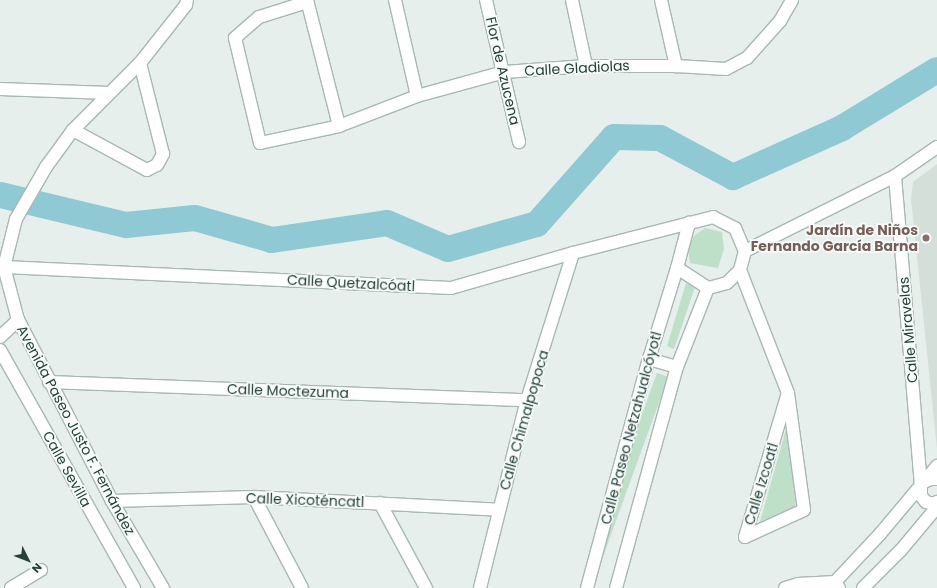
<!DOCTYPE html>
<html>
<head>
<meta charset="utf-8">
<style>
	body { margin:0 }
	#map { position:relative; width:937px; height:588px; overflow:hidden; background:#e6efeb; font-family:Poppins,sans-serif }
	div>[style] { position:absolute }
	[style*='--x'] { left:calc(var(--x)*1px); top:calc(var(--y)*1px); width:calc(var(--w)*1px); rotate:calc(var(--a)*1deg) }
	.built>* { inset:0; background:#d4dfda }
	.green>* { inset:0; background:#bfe0c8; transform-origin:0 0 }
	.river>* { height:26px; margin:-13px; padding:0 13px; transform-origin:13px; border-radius:13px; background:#8ec9d4 }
	.roads { filter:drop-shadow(1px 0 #a8b8b2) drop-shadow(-1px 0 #a8b8b2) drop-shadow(0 1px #a8b8b2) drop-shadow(0 -1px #a8b8b2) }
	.minor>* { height:12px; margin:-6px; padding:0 6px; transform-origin:6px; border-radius:6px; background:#fff }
	.tertiary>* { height:12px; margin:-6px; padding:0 6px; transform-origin:6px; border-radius:6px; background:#fff }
	.secondary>* { height:12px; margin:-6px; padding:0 6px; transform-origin:6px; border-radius:6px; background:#fff }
	.dots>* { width:11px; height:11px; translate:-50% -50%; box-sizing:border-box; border:2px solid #f7fbf9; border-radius:50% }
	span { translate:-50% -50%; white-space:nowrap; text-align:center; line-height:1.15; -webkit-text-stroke:3.5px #f7fbf9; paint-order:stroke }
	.street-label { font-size:14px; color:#24423a }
	.education-label { font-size:14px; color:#785e54; font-weight:700 }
	.right { translate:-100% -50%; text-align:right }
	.north { position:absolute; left:8px; top:540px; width:40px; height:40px; -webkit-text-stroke:3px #f7fbf9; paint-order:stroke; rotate:132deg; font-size:11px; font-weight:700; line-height:16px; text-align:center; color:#24423a }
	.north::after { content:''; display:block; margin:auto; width:14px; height:18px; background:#24423a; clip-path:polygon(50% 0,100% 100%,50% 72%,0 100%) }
</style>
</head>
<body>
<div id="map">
	<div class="built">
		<i style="clip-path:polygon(937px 164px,937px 449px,911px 199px,913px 182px)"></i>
	</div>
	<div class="green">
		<i style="clip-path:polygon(705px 228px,722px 232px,724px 249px,718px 268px,690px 263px,688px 248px,694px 236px)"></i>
		<i style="clip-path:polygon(686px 283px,695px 287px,674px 349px,667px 346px)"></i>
		<i style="left:657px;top:373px;width:12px;height:223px;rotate:20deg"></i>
		<i style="clip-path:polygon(787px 426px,796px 509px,759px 525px)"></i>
	</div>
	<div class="river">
		<i style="--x:0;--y:195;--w:130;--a:13.4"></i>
		<i style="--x:126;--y:225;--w:69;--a:-5.8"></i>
		<i style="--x:195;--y:218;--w:80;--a:15.9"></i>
		<i style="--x:272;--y:240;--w:116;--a:-8.4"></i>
		<i style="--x:387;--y:223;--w:66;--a:23.1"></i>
		<i style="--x:448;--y:249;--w:92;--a:-15.7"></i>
		<i style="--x:537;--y:224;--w:116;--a:-48.5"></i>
		<i style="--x:614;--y:137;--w:46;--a:1.2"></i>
		<i style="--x:660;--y:138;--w:83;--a:28.1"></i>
		<i style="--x:733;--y:177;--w:120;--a:-24.2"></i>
		<i style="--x:842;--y:128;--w:111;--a:-31.4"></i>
	</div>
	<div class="roads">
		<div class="minor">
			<i style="--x:307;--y:0;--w:130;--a:75.7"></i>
			<i style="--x:395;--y:0;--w:98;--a:77.1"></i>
			<i style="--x:486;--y:0;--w:146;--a:76.9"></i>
			<i style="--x:572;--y:0;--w:67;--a:78"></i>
			<i style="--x:661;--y:0;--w:68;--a:77.2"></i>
			<i style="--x:307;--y:2;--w:50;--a:162.6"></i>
			<i style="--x:259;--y:17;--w:32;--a:139"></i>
			<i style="--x:235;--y:38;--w:108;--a:76.6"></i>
			<i style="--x:260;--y:143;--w:81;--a:-12.1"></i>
			<i style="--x:339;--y:126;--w:84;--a:-21"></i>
			<i style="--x:417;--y:96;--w:90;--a:-15.4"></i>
			<i style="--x:504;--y:72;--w:82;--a:-4.2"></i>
			<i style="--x:586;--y:66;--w:90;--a:0"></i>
			<i style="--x:676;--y:66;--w:50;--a:3.4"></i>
			<i style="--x:726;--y:69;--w:24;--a:-28"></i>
			<i style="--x:747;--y:58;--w:50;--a:-48.3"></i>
			<i style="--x:780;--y:21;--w:24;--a:-60"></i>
			<i style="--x:0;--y:89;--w:109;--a:2.1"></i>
			<i style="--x:73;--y:130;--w:84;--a:28.4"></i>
			<i style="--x:147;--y:170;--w:11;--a:-27"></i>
			<i style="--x:157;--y:165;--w:13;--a:-61"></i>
			<i style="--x:163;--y:154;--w:94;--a:-104.2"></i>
			<i style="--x:895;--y:176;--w:308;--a:85.2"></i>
			<i style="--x:745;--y:251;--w:168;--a:-26.6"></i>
			<i style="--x:895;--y:176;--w:51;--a:-34.6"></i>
			<i style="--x:4;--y:267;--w:447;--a:2.7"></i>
			<i style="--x:451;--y:288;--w:127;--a:-16"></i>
			<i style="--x:573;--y:253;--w:145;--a:-14.4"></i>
			<i style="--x:713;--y:217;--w:25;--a:27"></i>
			<i style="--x:735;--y:228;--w:25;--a:67"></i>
			<i style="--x:745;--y:251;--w:20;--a:105"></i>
			<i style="--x:740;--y:270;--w:18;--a:135"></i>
			<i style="--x:727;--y:283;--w:20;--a:165"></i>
			<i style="--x:708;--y:288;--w:37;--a:-147"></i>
			<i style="--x:740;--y:270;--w:132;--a:68.7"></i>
			<i style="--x:788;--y:393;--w:118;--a:82.2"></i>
			<i style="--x:804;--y:510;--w:65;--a:155.4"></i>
			<i style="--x:745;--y:537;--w:150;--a:-73.4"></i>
			<i style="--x:0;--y:337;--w:25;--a:-43"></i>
			<i style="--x:0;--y:350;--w:273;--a:60.6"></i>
			<i style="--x:649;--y:359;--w:29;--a:16"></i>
			<i style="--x:49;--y:382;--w:478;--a:2.2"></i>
			<i style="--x:254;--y:497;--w:103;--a:62.2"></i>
			<i style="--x:112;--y:501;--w:142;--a:-1.6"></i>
			<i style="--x:254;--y:497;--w:245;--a:3"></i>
			<i style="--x:380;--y:503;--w:97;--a:61.6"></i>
			<i style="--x:11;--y:588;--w:35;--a:-31"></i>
			<i style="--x:480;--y:588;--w:194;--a:-76"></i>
			<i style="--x:527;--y:400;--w:154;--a:-72.6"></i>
			<i style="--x:587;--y:588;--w:237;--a:-74.9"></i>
			<i style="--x:649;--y:359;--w:95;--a:-72.9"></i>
			<i style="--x:677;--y:268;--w:47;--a:-75.1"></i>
			<i style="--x:616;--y:588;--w:229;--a:-74.6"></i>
			<i style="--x:677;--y:367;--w:85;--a:-68.6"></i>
			<i style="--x:785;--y:588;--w:14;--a:-17"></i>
			<i style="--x:798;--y:584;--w:37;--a:-3"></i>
			<i style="--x:835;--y:582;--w:7;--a:56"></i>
		</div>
		<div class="tertiary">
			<i style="--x:937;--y:479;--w:6;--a:180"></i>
			<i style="--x:931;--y:479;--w:11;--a:158"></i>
			<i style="--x:921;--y:483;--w:13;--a:90"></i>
			<i style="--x:921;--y:496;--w:8;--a:50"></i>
			<i style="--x:926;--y:502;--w:8;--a:14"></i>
			<i style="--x:934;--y:504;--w:4;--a:-34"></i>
			<i style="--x:163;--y:588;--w:101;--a:-120.4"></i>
			<i style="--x:112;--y:501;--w:204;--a:-117.4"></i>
			<i style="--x:18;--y:320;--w:55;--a:-104.8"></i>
			<i style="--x:4;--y:267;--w:49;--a:-76"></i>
			<i style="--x:16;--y:219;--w:60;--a:-60"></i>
			<i style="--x:46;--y:167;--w:46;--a:-53.9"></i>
			<i style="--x:73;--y:130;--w:95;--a:-45"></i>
			<i style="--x:140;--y:63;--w:74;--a:-51.6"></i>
			<i style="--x:186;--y:5;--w:5;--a:-79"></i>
		</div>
		<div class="secondary">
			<i style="--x:826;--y:588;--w:11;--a:-34"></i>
			<i style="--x:835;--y:582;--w:66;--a:-46.8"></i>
			<i style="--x:880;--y:534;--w:89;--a:-50"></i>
			<i style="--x:863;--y:588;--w:54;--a:-45"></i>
			<i style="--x:901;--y:550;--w:56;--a:-50.1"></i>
		</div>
	</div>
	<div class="dots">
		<i style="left:926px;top:238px;background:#8d6e63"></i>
	</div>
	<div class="street-label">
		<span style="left:577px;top:68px;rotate:-3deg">Calle Gladiolas</span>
		<span style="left:503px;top:71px;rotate:77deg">Flor de Azucena</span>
		<span style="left:351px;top:283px;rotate:3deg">Calle Quetzalcóatl</span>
		<span style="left:908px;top:330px;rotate:-95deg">Calle Miravelas</span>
		<span style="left:288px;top:391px;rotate:2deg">Calle Moctezuma</span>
		<span style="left:524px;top:420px;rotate:-74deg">Calle Chimalpopoca</span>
		<span style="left:631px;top:428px;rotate:-75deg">Calle Paseo Netzahualcóyotl</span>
		<span style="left:76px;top:430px;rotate:62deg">Avenida Paseo Justo F. Fernández</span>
		<span style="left:67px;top:469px;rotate:61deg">Calle Sevilla</span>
		<span style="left:761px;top:484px;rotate:-73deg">Calle Izcoatl</span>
		<span style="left:305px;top:500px;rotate:2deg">Calle Xicoténcatl</span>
	</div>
	<div class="education-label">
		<span class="right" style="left:918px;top:238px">Jardín de Niños<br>Fernando García Barna</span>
	</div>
	<div class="north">N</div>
</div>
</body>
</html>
